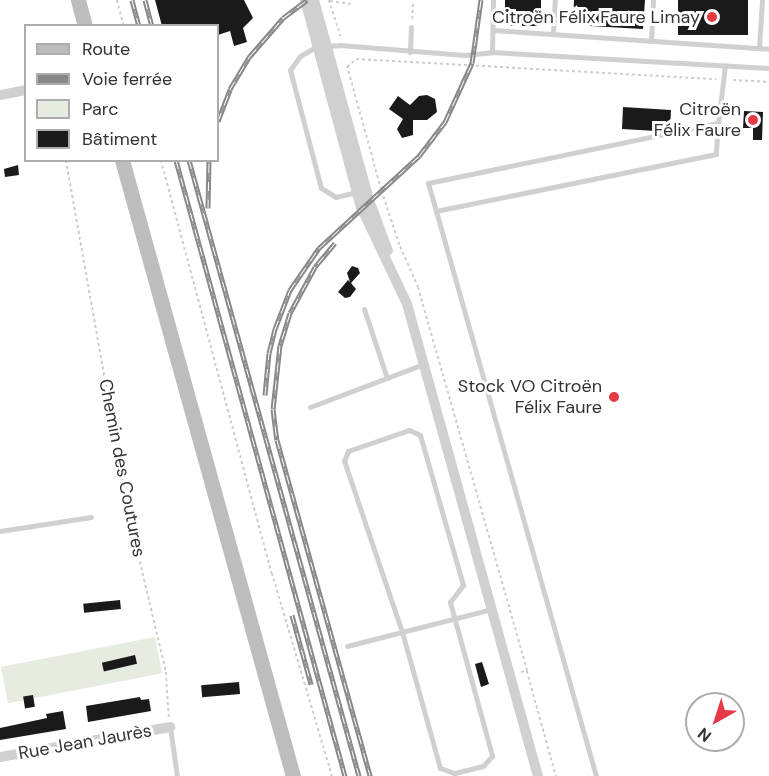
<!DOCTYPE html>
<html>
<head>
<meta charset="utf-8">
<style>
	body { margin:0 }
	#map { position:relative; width:769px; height:776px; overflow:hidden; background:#fff; font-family:"DM Sans",sans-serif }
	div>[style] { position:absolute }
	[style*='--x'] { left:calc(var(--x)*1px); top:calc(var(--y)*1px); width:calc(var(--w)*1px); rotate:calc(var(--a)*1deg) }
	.green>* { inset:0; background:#e6ecdf; transform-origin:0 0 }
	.building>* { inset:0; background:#1a1a1a; transform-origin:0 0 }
	.path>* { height:1.5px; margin-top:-0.75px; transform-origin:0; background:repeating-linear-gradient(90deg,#cdcdcd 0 3px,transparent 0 6px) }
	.service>* { height:5px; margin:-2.5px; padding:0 2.5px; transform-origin:2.5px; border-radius:2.5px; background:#d0d0d0 }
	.minor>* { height:10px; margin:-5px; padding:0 5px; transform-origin:5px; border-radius:5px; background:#d0d0d0 }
	.secondary>* { height:15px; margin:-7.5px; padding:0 7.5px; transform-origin:7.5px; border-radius:7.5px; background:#bdbdbd }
	.rail>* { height:5px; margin-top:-2.5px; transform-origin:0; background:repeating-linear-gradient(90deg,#fff 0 9px,#888 0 18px); box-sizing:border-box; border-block:2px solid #888 }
	.dots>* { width:16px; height:16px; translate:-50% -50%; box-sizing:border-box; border:3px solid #fff; border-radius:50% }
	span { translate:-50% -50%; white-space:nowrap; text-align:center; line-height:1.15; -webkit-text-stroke:6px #fff; paint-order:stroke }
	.poi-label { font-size:18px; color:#333 }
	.right { translate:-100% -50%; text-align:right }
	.street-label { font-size:18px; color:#333 }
	.legend { position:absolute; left:24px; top:24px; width:195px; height:138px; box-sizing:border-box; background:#fff; border:2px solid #adadad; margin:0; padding:8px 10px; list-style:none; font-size:18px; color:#333 }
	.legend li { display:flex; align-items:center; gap:12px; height:30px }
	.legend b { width:30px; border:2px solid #adadad }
	.north { position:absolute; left:685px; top:692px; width:60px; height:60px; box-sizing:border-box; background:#fff; border:2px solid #adadad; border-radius:50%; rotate:219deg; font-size:16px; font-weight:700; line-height:24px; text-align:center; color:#333 }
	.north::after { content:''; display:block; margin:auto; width:21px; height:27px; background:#e63946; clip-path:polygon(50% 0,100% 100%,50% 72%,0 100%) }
</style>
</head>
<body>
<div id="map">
	<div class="green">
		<i style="left:155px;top:637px;width:37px;height:157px;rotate:79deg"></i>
	</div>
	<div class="building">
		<i style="clip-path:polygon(155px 0,244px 0,253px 18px,243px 28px,247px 42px,234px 46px,230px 31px,218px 35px,218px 26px,162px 26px)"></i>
		<i style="left:505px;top:0;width:36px;height:26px"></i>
		<i style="clip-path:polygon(574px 0,645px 0,643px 29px,573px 25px)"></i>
		<i style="left:678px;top:0;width:70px;height:35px"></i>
		<i style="clip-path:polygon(427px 95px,435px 99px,437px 112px,427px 120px,413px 120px,413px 135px,402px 138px,397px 129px,403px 119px,389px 109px,398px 96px,410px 105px,419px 96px)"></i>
		<i style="clip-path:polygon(623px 107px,671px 110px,670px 128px,656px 131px,622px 129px)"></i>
		<i style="clip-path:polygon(744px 111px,763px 112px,762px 140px,753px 140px,753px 128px,743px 128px)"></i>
		<i style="clip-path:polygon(18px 165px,19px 175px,5px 177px,4px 169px)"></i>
		<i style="clip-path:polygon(352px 266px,358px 268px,360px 273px,351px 283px,356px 289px,350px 297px,345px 298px,338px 292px,348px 280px,350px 282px,347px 273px)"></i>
		<i style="left:120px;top:600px;width:9px;height:37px;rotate:84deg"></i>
		<i style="left:135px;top:655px;width:9px;height:34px;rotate:77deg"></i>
		<i style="clip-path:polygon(482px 662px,489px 684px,481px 687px,475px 664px)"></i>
		<i style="left:239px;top:682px;width:12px;height:38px;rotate:85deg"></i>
		<i style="left:33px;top:695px;width:12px;height:10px;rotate:81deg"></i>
		<i style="clip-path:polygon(140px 697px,141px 700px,149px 699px,151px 711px,88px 722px,86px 706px)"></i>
		<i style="clip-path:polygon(63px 711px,66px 729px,0 740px,0 728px,47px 718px,46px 714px)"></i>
	</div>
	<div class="path">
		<i style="--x:117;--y:0;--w:27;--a:75"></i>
		<i style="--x:329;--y:0;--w:38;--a:72"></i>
		<i style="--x:330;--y:1;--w:21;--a:8"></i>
		<i style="--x:412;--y:19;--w:17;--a:-87"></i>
		<i style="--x:733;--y:80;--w:36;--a:3"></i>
		<i style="--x:66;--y:160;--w:361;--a:79.9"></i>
		<i style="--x:129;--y:515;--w:161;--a:76.7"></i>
		<i style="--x:166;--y:672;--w:45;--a:86.2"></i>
		<i style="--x:161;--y:160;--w:428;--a:75"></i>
		<i style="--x:272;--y:573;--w:212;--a:73.5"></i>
		<i style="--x:527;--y:671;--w:109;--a:74.6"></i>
		<i style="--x:521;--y:672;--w:6;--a:-9"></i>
		<i style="--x:527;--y:671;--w:398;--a:-105.9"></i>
		<i style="--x:418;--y:288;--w:47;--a:-113.8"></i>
		<i style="--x:399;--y:245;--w:58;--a:-108.1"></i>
		<i style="--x:381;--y:190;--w:128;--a:-105.5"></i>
		<i style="--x:347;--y:67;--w:12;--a:-42"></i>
		<i style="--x:356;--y:59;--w:361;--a:3.2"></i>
	</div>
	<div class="service">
		<i style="--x:493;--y:30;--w:277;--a:3.9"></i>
		<i style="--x:553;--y:34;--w:34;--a:-87"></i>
		<i style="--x:651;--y:41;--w:41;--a:-87.2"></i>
		<i style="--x:759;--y:48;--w:48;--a:-86.4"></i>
		<i style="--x:410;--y:52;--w:25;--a:-88"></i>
		<i style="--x:492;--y:52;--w:52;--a:-88.9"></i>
		<i style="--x:718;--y:123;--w:31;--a:94"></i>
		<i style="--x:716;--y:154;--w:286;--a:168.5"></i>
		<i style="--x:436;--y:211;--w:29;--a:-106"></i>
		<i style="--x:428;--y:183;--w:296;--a:-11.7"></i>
		<i style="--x:718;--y:123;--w:58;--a:-83.1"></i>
		<i style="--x:357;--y:192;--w:22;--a:167"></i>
		<i style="--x:336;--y:197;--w:17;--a:-149"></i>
		<i style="--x:321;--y:188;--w:122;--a:-104.7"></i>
		<i style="--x:290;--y:70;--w:17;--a:-54"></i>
		<i style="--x:300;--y:56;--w:20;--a:-30"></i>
		<i style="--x:317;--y:46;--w:23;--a:-2"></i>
		<i style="--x:340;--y:45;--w:125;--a:4.6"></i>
		<i style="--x:465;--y:55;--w:27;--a:-6"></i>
		<i style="--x:492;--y:52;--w:277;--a:3.3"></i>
		<i style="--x:436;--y:211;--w:587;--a:74.19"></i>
		<i style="--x:364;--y:309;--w:73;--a:71.6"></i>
		<i style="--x:310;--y:407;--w:122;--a:-20.7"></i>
		<i style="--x:409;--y:430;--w:12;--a:24"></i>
		<i style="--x:420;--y:435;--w:156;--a:74"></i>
		<i style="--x:463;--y:585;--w:21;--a:127"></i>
		<i style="--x:450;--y:602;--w:160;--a:74.7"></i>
		<i style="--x:492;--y:756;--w:13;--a:132"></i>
		<i style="--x:483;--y:766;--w:30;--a:166"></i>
		<i style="--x:454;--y:773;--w:15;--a:-160"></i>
		<i style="--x:440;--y:768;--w:141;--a:-105.6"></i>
		<i style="--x:402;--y:632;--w:181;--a:-108.7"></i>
		<i style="--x:344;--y:461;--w:11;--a:-68"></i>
		<i style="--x:348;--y:451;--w:65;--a:-19"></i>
		<i style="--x:0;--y:531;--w:92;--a:-8.7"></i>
		<i style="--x:347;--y:646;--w:150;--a:-14.3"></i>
		<i style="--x:170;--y:727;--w:49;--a:81.9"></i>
	</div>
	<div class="minor">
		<i style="--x:305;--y:0;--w:214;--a:74.9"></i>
		<i style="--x:361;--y:207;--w:107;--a:64.6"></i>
		<i style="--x:407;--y:304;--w:490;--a:74.5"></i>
		<i style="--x:314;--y:0;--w:207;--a:74.6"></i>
		<i style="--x:369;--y:200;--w:54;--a:69.6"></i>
		<i style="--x:0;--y:95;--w:26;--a:-11"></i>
		<i style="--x:0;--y:757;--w:173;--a:-10"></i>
	</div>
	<div class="secondary">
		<i style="--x:78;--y:0;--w:27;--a:75"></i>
		<i style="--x:122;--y:160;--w:639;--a:74.49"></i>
	</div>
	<div class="rail">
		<i style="--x:132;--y:0;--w:27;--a:75"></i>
		<i style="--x:145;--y:0;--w:27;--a:75"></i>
		<i style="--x:218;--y:121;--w:34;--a:-69"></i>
		<i style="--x:230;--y:89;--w:39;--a:-59"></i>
		<i style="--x:250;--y:56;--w:50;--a:-49"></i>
		<i style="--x:283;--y:18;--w:30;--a:-37"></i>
		<i style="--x:176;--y:160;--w:639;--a:74.66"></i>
		<i style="--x:189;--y:160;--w:639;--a:74.57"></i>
		<i style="--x:208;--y:208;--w:48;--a:-88.8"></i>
		<i style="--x:335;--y:243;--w:31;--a:130"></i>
		<i style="--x:315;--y:267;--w:52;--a:118.5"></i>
		<i style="--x:290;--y:313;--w:34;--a:107"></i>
		<i style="--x:280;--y:345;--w:64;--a:96.2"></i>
		<i style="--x:273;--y:409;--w:31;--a:83"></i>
		<i style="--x:277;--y:440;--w:349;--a:74.5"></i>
		<i style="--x:265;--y:395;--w:42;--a:-84.6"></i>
		<i style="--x:269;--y:353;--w:25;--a:-76"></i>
		<i style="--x:275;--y:329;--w:42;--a:-69"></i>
		<i style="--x:290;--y:290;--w:51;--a:-55.4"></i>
		<i style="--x:319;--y:248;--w:136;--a:-42.6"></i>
		<i style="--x:419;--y:156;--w:43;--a:-52.6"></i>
		<i style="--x:445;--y:122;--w:65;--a:-65.4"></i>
		<i style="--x:472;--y:63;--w:64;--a:-81.9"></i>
		<i style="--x:292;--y:615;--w:72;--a:74.6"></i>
	</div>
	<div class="dots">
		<i style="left:712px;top:17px;background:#e63946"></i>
		<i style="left:753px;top:120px;background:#e63946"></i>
		<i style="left:614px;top:397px;background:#e63946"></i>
	</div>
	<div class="poi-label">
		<span class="right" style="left:700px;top:17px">Citroën Félix Faure Limay</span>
		<span class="right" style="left:741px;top:120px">Citroën<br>Félix Faure</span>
		<span class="right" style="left:602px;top:397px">Stock VO Citroën<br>Félix Faure</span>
	</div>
	<div class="street-label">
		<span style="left:122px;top:468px;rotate:79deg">Chemin des Coutures</span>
		<span style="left:85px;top:742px;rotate:-10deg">Rue Jean Jaurès</span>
	</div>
	<ul class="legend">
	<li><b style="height:8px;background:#bdbdbd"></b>Route</li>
	<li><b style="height:8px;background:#888"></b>Voie ferrée</li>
	<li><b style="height:16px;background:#e6ecdf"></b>Parc</li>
	<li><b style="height:16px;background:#1a1a1a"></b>Bâtiment</li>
	</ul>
	<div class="north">N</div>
</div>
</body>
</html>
